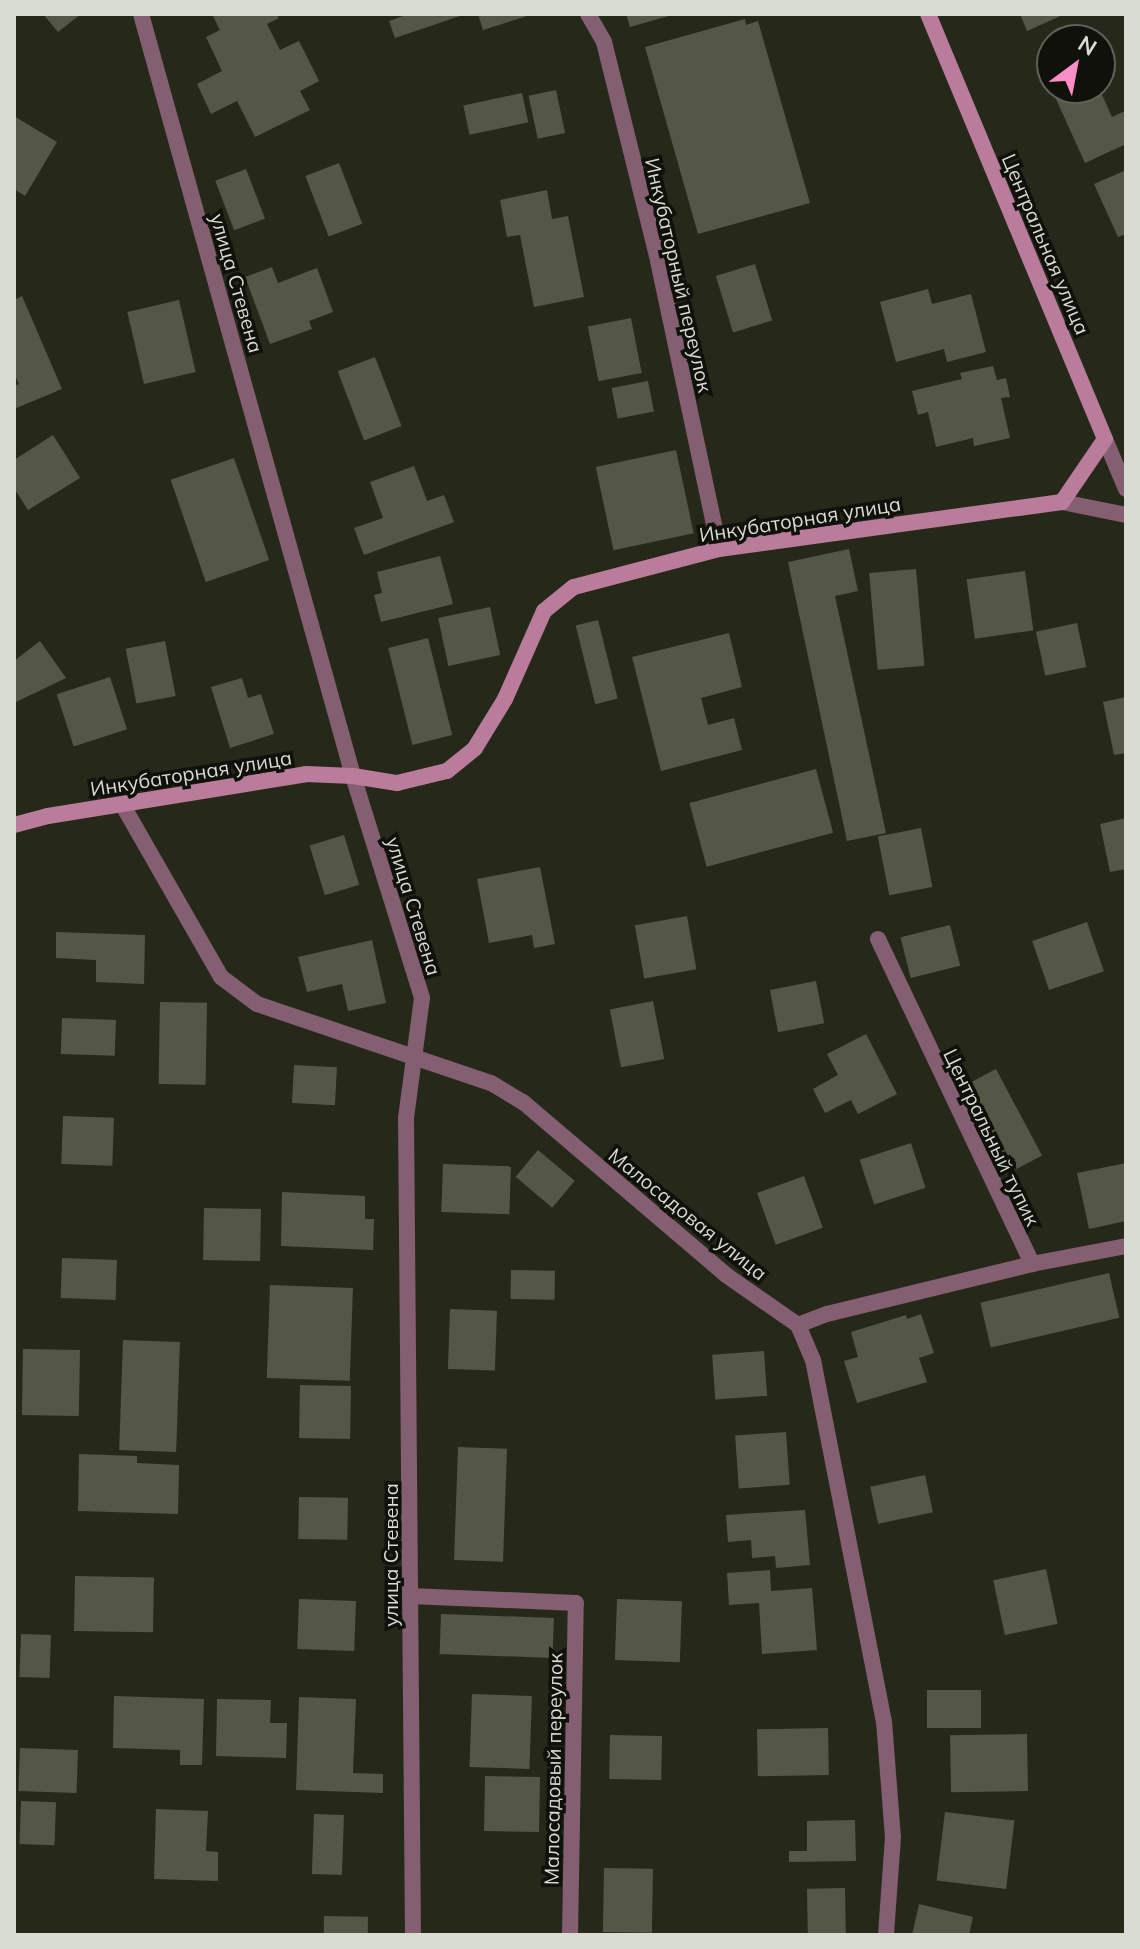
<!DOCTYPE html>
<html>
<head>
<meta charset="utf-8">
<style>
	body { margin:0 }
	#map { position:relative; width:1140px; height:1949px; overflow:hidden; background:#26291a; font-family:Mulish,sans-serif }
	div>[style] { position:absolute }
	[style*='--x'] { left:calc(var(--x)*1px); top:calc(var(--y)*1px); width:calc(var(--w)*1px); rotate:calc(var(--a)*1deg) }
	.building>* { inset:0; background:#545746; transform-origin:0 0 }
	.lane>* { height:16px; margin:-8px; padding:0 8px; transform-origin:8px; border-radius:8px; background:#845e71 }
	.street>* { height:16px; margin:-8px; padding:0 8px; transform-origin:8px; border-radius:8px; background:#845e71 }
	.secondary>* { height:16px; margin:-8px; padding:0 8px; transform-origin:8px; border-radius:8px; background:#b97c9a }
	span { translate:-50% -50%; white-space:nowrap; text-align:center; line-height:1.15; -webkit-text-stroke:7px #0f110a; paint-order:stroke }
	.street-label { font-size:20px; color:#d9dcd2 }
	.frame { position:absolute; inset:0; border:16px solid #d9dcd2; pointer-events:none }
	.north { position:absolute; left:1036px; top:24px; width:80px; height:80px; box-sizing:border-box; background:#0f110a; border:2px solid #60625a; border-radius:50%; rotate:32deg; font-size:22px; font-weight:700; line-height:32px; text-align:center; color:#d9dcd2 }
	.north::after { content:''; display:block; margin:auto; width:28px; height:36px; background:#fa8fc7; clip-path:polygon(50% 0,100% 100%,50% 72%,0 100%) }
</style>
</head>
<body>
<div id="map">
	<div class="building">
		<i style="clip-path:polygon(43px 14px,81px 14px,58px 32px)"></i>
		<i style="clip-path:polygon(212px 14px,276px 14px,279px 18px,267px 24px,280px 50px,299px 41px,319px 81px,300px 91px,310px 110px,255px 137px,237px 101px,211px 114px,197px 84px,222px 71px,206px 37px,220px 30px)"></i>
		<i style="clip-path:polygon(409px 14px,463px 14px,463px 15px,395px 38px,389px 21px)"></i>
		<i style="clip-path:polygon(478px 14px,530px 14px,530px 15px,483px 30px)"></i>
		<i style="clip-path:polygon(626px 14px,672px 14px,672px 15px,630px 27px)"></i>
		<i style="clip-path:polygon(1020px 14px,1065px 14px,1027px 31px)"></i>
		<i style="clip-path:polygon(745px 19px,746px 25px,758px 21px,810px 203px,698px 234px,645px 47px)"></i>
		<i style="clip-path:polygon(1051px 88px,1099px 88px,1112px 117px,1125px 111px,1126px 144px,1085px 163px)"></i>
		<i style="left:556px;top:90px;width:44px;height:28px;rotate:78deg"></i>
		<i style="left:522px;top:93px;width:30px;height:60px;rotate:78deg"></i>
		<i style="clip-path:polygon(14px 116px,57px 142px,25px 196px,14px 189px)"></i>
		<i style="left:339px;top:163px;width:65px;height:36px;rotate:69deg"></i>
		<i style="left:246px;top:169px;width:53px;height:33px;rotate:69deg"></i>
		<i style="clip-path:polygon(1126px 170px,1126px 234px,1118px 237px,1094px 184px)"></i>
		<i style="clip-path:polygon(547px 190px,552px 219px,568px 216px,584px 297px,534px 307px,520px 235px,507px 237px,500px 200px)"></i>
		<i style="left:755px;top:264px;width:59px;height:41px;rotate:73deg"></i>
		<i style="clip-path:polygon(272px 267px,278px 283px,317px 268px,333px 312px,309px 321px,312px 329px,270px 344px,245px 277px)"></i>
		<i style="clip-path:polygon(928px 289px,932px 304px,971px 294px,986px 352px,947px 362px,944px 349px,896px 362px,880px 302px)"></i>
		<i style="clip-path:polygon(22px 296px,62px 389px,14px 409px,14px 386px,19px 384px,14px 374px,14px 300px)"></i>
		<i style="left:179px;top:300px;width:74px;height:53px;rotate:77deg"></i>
		<i style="left:631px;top:318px;width:56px;height:44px;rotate:79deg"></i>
		<i style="left:375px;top:357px;width:74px;height:40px;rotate:69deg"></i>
		<i style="clip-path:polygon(993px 366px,997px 380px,1006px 378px,1010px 397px,1001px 398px,1010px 438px,974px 446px,973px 438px,936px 447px,928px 412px,918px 415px,912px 391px,962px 379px,960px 373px)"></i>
		<i style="left:648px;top:381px;width:31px;height:37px;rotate:79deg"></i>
		<i style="clip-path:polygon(53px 435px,80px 478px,28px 510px,14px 488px,14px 460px)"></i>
		<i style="left:676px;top:450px;width:85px;height:82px;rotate:78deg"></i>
		<i style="left:234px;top:458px;width:108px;height:67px;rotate:71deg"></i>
		<i style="clip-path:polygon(414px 466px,427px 501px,444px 495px,454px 522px,364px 555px,354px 528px,383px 518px,370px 482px)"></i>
		<i style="clip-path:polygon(849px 549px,858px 591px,835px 596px,886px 833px,847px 841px,788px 562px)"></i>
		<i style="clip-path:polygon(440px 556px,453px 604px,381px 622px,374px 595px,382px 593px,377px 572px)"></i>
		<i style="left:916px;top:569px;width:97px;height:47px;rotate:85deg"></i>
		<i style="left:1025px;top:571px;width:60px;height:59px;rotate:82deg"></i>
		<i style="left:490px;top:607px;width:49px;height:53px;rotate:78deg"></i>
		<i style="left:598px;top:620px;width:81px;height:23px;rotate:76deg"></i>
		<i style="left:1077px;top:623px;width:45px;height:42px;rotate:78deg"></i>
		<i style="clip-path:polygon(729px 633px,742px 687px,701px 698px,708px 725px,734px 718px,742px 750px,661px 771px,632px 657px)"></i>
		<i style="left:428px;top:638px;width:100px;height:41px;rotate:76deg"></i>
		<i style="clip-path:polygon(40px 641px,66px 678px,14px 703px,14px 661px)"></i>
		<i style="left:165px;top:641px;width:56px;height:40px;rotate:79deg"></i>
		<i style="left:110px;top:677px;width:55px;height:56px;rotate:72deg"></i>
		<i style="clip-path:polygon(242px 678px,248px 698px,261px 694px,274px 734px,230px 748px,211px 687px)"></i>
		<i style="clip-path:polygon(1126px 697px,1126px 753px,1114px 755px,1103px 702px)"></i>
		<i style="left:816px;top:769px;width:66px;height:131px;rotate:75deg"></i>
		<i style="clip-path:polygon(1126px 818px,1126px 869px,1110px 872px,1100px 824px)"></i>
		<i style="left:921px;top:828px;width:60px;height:44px;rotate:79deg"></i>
		<i style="left:344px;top:835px;width:52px;height:36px;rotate:73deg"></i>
		<i style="clip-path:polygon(540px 867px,555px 944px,534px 948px,532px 935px,489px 943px,477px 879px)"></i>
		<i style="left:687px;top:916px;width:54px;height:53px;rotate:80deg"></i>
		<i style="left:1087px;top:922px;width:52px;height:58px;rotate:71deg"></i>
		<i style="left:950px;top:925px;width:42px;height:51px;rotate:76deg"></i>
		<i style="clip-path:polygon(56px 932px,145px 935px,144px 984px,96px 982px,96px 960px,56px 958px)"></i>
		<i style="clip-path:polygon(372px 940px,386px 1003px,348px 1011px,342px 984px,307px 992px,298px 957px)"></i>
		<i style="left:816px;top:981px;width:43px;height:47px;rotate:79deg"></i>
		<i style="left:653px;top:1001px;width:59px;height:44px;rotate:79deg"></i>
		<i style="left:160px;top:1002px;width:47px;height:82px;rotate:1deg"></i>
		<i style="left:62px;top:1018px;width:54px;height:36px;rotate:2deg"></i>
		<i style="clip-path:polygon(866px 1034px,897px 1094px,858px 1114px,851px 1100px,825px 1113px,813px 1089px,838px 1075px,827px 1054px)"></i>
		<i style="left:294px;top:1065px;width:43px;height:38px;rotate:3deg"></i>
		<i style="left:996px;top:1069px;width:98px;height:41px;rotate:62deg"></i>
		<i style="left:63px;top:1116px;width:51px;height:48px;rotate:2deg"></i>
		<i style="left:911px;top:1143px;width:47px;height:54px;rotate:72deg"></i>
		<i style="left:538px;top:1150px;width:48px;height:35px;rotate:40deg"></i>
		<i style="clip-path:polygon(1126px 1163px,1126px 1221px,1089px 1229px,1077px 1173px)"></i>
		<i style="left:443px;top:1164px;width:68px;height:48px;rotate:2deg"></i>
		<i style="left:804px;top:1176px;width:55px;height:50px;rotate:70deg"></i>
		<i style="clip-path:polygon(282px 1192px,365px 1196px,365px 1219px,374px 1219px,373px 1250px,281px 1246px)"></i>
		<i style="left:204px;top:1208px;width:57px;height:52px;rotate:1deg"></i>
		<i style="left:62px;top:1258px;width:55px;height:40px;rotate:2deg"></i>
		<i style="left:511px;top:1270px;width:44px;height:29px;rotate:1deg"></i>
		<i style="left:1109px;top:1273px;width:46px;height:132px;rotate:77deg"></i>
		<i style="left:270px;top:1285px;width:83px;height:93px;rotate:2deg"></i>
		<i style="left:450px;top:1309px;width:47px;height:60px;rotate:2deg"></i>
		<i style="clip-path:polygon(921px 1314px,934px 1353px,919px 1358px,927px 1382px,857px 1403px,844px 1361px,858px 1357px,851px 1332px,906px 1315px,907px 1319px)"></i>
		<i style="left:123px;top:1340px;width:57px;height:110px;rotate:2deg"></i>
		<i style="left:23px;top:1349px;width:57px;height:66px;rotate:1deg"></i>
		<i style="left:764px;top:1351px;width:45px;height:52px;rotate:86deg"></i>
		<i style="left:300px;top:1385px;width:51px;height:53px;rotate:1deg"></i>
		<i style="left:786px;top:1432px;width:53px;height:51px;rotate:86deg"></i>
		<i style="left:458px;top:1447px;width:49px;height:113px;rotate:2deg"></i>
		<i style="clip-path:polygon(79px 1454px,137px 1456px,137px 1463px,179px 1465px,178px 1514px,78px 1511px)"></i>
		<i style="left:925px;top:1475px;width:38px;height:56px;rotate:78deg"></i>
		<i style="left:299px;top:1497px;width:49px;height:42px;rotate:1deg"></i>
		<i style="clip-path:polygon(805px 1510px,810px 1565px,776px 1568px,775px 1556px,752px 1558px,751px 1540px,728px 1542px,726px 1515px)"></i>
		<i style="left:1046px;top:1569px;width:56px;height:54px;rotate:78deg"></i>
		<i style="clip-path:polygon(770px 1570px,771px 1591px,812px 1588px,817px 1650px,762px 1654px,759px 1603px,729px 1605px,727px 1573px)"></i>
		<i style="left:75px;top:1576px;width:79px;height:55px;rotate:1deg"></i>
		<i style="left:299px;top:1599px;width:57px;height:50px;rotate:2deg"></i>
		<i style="left:617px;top:1599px;width:65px;height:61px;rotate:2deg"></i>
		<i style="left:441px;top:1614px;width:113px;height:40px;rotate:2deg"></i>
		<i style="left:21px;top:1634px;width:30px;height:43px;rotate:2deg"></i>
		<i style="left:981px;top:1690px;width:38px;height:54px;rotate:90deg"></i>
		<i style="left:472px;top:1694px;width:60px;height:73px;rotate:2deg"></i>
		<i style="clip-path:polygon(114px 1696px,204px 1699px,202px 1765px,180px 1765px,180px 1750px,113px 1748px)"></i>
		<i style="clip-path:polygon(299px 1697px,356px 1699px,353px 1773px,383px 1774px,383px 1793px,296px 1790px)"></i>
		<i style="clip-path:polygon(217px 1699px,271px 1700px,270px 1723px,287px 1723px,286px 1758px,216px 1756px)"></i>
		<i style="left:828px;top:1728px;width:47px;height:71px;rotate:89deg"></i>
		<i style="left:1027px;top:1734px;width:57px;height:77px;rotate:89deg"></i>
		<i style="left:610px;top:1735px;width:52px;height:44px;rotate:1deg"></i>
		<i style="left:20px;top:1748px;width:58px;height:43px;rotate:2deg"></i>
		<i style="left:485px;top:1776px;width:55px;height:55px;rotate:1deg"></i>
		<i style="left:21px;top:1801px;width:35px;height:43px;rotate:2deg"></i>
		<i style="clip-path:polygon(156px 1809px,208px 1811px,206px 1851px,218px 1852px,218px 1881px,154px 1879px)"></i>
		<i style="left:945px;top:1812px;width:70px;height:69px;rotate:7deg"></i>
		<i style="left:314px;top:1814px;width:30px;height:60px;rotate:2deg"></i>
		<i style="clip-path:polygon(855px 1820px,856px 1861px,789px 1862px,789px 1851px,807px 1851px,807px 1821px)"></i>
		<i style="left:604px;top:1868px;width:49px;height:64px;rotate:1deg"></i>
		<i style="left:845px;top:1888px;width:47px;height:38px;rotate:89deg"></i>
		<i style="clip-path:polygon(919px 1904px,973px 1917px,969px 1935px,912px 1935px)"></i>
		<i style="left:324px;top:1916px;width:44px;height:19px;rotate:1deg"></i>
	</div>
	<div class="lane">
		<i style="--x:410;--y:1596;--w:166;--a:2.4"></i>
	</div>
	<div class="street">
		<i style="--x:141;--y:14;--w:791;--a:74.45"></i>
		<i style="--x:353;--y:776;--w:232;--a:72.7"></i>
		<i style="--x:422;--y:998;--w:121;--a:97.6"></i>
		<i style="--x:406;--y:1118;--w:817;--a:89.51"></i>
		<i style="--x:588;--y:14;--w:32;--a:60"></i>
		<i style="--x:604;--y:42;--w:226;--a:76.1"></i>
		<i style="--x:658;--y:261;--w:294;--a:78"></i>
		<i style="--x:1105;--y:439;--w:54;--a:67.2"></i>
		<i style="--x:1062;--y:502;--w:65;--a:11.5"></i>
		<i style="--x:122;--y:804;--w:199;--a:60.2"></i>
		<i style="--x:221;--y:977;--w:45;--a:36.9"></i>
		<i style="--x:257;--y:1004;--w:247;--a:18.7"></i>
		<i style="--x:491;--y:1083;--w:37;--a:31"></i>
		<i style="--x:523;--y:1102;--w:267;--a:40.4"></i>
		<i style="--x:726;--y:1275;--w:88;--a:34.8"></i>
		<i style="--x:798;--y:1325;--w:38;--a:67"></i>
		<i style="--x:813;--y:1360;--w:368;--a:78.9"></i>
		<i style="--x:884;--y:1721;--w:116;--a:85.6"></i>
		<i style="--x:893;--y:1837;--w:98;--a:94.1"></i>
		<i style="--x:878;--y:939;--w:360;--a:64.6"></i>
		<i style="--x:1032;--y:1264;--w:96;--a:-10.8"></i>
		<i style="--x:798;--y:1325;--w:31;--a:-21"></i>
		<i style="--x:827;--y:1314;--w:211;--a:-13.7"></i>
		<i style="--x:570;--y:1935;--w:332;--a:-89"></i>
	</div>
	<div class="secondary">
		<i style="--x:14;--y:825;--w:35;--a:-15"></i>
		<i style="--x:48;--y:816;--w:261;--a:-9.2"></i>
		<i style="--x:306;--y:774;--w:47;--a:2.4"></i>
		<i style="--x:353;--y:776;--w:45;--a:9"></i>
		<i style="--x:397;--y:783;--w:51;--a:-13.5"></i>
		<i style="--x:447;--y:771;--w:36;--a:-39"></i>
		<i style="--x:475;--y:748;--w:57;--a:-58.5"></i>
		<i style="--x:505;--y:699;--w:96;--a:-66.1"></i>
		<i style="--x:544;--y:611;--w:38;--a:-39"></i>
		<i style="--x:574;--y:587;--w:150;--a:-14.7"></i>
		<i style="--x:719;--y:549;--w:346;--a:-7.8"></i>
		<i style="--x:1062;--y:502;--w:76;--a:-55.7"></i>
		<i style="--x:1105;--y:439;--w:460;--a:-112.6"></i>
	</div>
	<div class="street-label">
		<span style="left:1046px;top:244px;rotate:67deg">Центральная улица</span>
		<span style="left:679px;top:275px;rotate:77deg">Инкубаторный переулок</span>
		<span style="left:237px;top:283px;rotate:74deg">улица Стевена</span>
		<span style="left:800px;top:519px;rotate:-9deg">Инкубаторная улица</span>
		<span style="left:191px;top:773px;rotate:-9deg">Инкубаторная улица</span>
		<span style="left:414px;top:906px;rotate:73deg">улица Стевена</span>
		<span style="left:992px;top:1137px;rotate:64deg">Центральный тупик</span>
		<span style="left:688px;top:1214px;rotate:39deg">Малосадовая улица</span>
		<span style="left:390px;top:1555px;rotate:-90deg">улица Стевена</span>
		<span style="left:553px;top:1769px;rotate:-89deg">Малосадовый переулок</span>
	</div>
	<div class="frame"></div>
	<div class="north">N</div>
</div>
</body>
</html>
